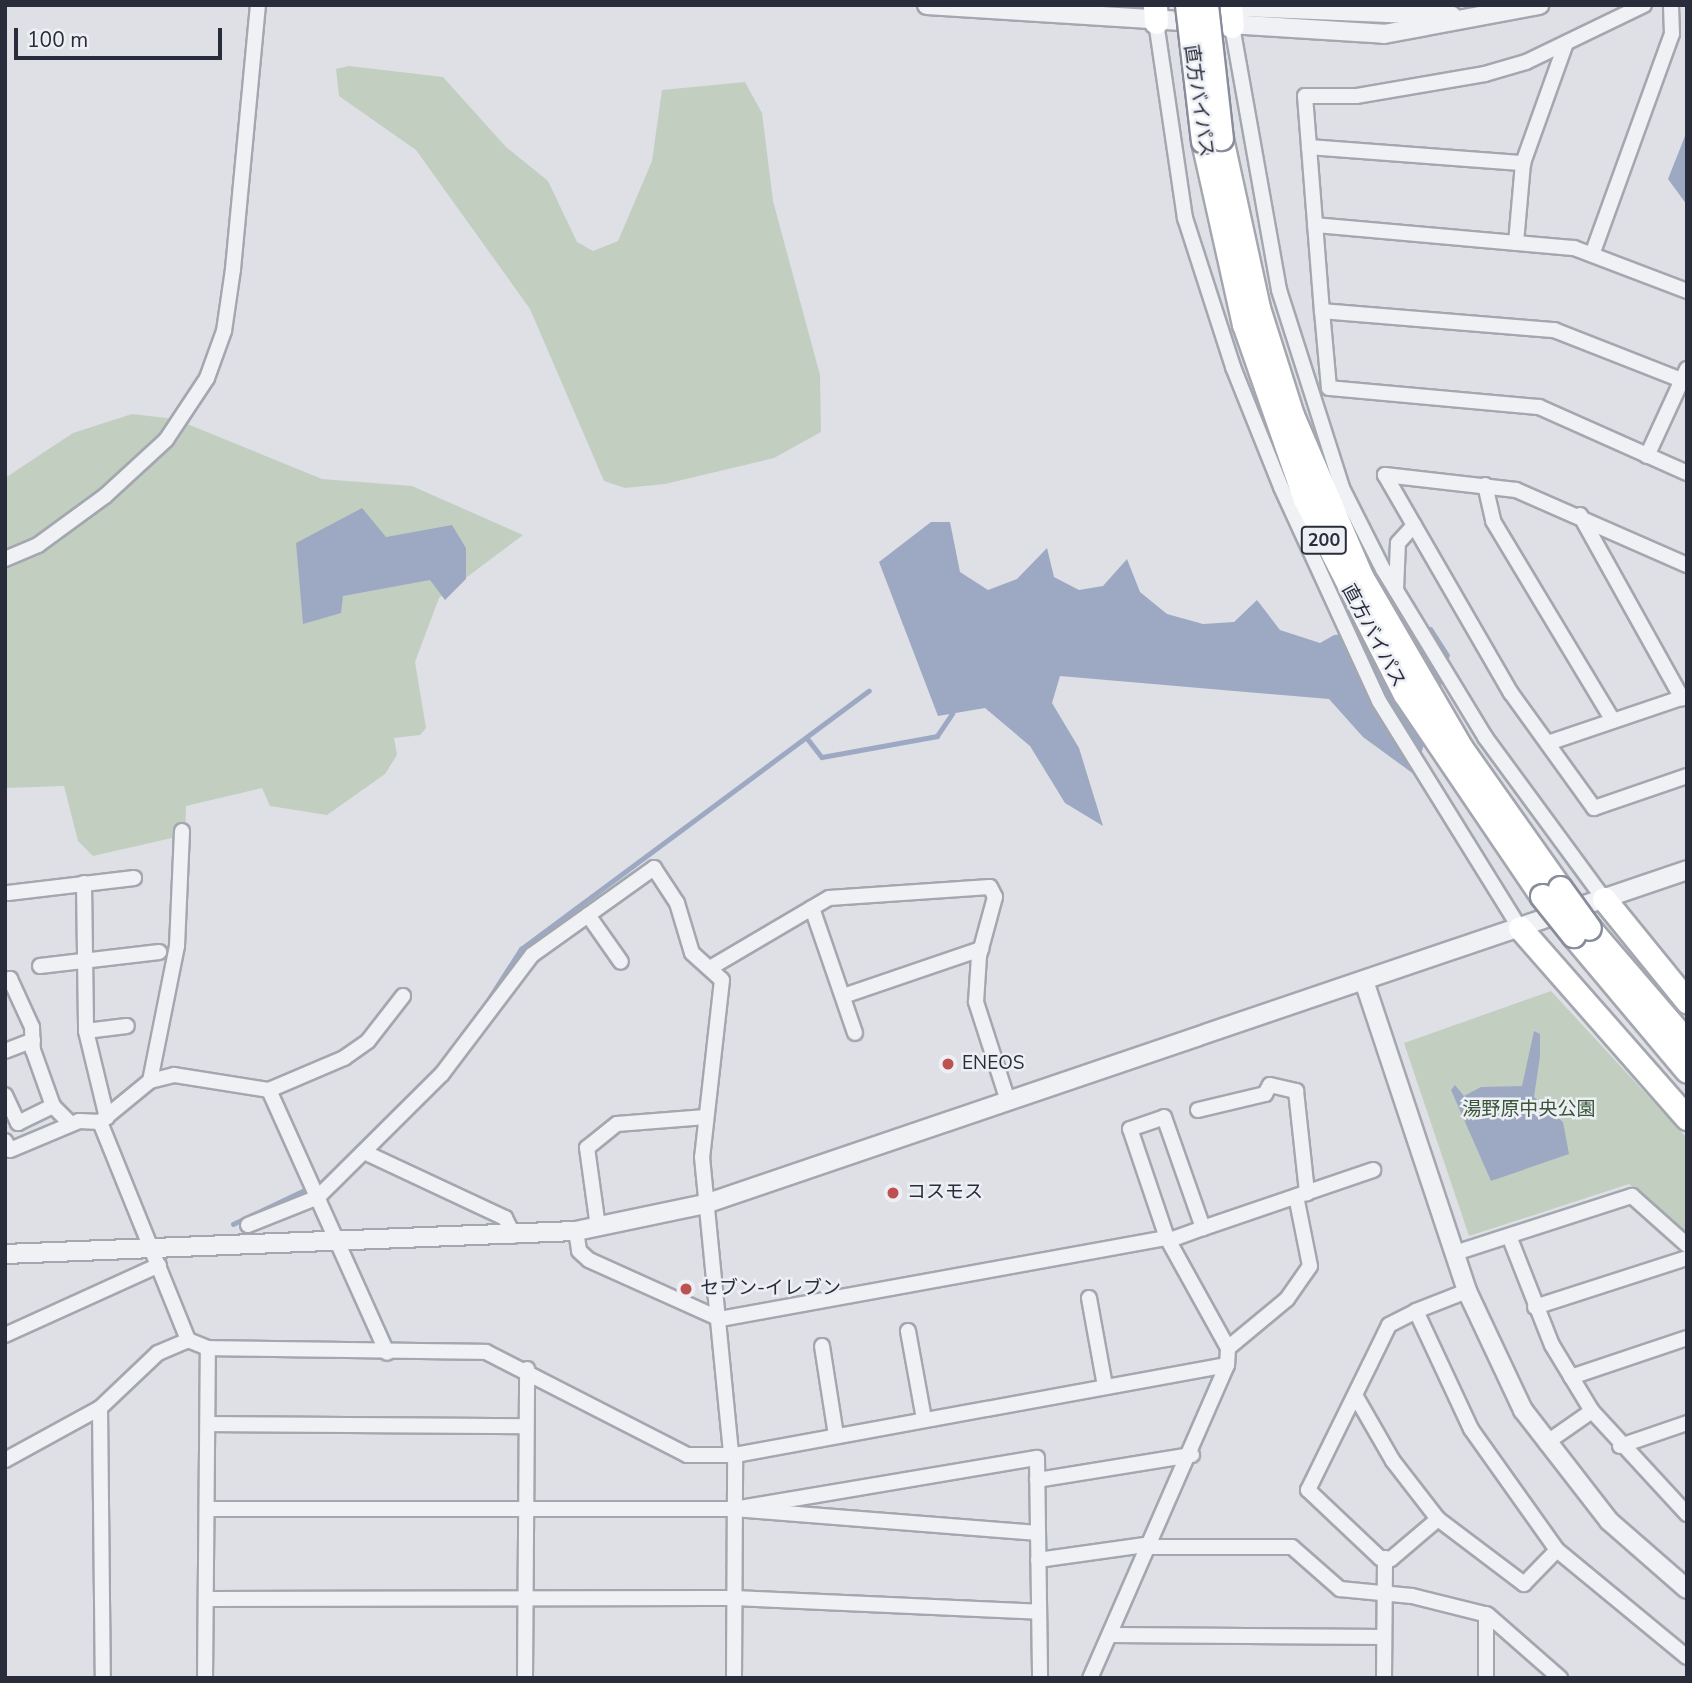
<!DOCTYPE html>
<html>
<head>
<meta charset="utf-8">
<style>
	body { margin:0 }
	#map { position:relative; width:1692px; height:1683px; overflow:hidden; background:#dee0e6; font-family:"Nunito Sans","Noto Sans JP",sans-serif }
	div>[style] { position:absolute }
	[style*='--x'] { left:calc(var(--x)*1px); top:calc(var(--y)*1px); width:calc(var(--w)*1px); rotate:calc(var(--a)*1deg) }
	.green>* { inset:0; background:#c2cfc0 }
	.water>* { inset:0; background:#9da9c2 }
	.stream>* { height:4.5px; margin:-2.25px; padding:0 2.25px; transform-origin:2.25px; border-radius:2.25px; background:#9da9c2 }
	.roads { filter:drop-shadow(2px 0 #a4a7af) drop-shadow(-2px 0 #a4a7af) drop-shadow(0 2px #a4a7af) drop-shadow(0 -2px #a4a7af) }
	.minor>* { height:14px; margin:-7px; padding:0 7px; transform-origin:7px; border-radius:7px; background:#f0f1f5 }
	.tertiary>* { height:18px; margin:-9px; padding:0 9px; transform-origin:9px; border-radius:9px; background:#f0f1f5 }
	.trunk>* { height:23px; margin:-11.5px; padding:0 11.5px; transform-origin:11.5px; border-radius:11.5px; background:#fff }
	.bridges { filter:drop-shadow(2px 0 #888c9b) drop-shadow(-2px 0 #888c9b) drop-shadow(0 2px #888c9b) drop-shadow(0 -2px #888c9b) }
	.trunk-bridge>* { height:23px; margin:-11.5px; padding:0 11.5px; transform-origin:11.5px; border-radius:11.5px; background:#fff }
	.dots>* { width:19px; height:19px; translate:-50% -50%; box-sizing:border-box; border:4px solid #edeff4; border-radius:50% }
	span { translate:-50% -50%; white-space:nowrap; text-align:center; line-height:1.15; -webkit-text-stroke:5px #edeff4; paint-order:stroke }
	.shield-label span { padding:2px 5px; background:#edeff4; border:2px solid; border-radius:5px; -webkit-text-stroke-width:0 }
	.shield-label { font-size:18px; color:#292d3b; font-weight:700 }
	.street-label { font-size:19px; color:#292d3b }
	.poi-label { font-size:19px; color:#292d3b }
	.left { translate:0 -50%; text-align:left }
	.park-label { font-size:19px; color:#395538 }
	.frame { position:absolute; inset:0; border:7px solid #292d3b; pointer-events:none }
	.scale { position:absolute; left:14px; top:28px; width:208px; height:32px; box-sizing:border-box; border:4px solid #292d3b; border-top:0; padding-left:9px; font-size:21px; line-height:24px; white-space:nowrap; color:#292d3b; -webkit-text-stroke:5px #edeff4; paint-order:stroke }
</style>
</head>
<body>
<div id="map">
	<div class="green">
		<i style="clip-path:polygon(349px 66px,443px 77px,506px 147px,548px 181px,577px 242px,593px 251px,618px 241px,652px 161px,662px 90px,745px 82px,762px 113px,773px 201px,820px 375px,821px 432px,774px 458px,665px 484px,625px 488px,604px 481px,530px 309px,416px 150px,339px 96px,336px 69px)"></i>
		<i style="clip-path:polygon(132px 414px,175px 419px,322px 479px,412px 486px,523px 535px,439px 598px,415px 662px,426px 728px,420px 735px,394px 738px,397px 755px,385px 774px,327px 815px,270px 806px,262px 788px,186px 806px,185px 835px,93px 856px,78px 841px,64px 786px,5px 788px,5px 478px,73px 433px)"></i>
		<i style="clip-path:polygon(1551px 991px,1687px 1138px,1687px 1236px,1629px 1184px,1469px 1236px,1404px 1043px)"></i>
	</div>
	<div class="water">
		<i style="clip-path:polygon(1687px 131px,1687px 205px,1668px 179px)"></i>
		<i style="clip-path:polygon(362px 508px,386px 537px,452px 525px,466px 548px,466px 579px,445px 600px,430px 580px,343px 596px,341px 613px,303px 624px,296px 543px)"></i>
		<i style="clip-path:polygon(931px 522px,950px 522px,960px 572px,988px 590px,1017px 579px,1047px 548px,1054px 577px,1079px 590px,1103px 586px,1127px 559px,1140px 592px,1167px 614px,1203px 624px,1234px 622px,1257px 600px,1280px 630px,1320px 643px,1334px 635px,1432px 627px,1450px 655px,1415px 775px,1363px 737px,1329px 699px,1060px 676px,1052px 703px,1079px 748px,1103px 826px,1065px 803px,1030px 746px,985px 708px,938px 716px,879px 562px)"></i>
		<i style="clip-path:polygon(1534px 1031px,1540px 1034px,1540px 1056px,1534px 1097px,1563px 1122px,1569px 1154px,1491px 1181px,1451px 1090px,1455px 1085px,1464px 1096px,1481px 1087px,1522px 1086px)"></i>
	</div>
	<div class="stream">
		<i style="--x:807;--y:738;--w:24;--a:52"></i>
		<i style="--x:822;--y:757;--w:117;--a:-10.3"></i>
		<i style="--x:937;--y:736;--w:27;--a:-56"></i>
		<i style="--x:483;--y:1008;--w:70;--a:-57.2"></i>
		<i style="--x:521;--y:949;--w:433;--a:-36.6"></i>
		<i style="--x:233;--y:1224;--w:98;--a:-25.3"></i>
		<i style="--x:322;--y:1182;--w:173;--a:-44.8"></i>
	</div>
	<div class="roads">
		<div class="minor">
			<i style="--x:1644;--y:5;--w:131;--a:154.2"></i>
			<i style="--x:1526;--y:62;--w:43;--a:163.7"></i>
			<i style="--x:1485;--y:74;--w:131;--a:170.3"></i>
			<i style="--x:1356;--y:96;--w:51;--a:180"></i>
			<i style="--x:1305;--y:96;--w:216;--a:85.5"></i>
			<i style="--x:1322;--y:311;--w:77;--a:84.8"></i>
			<i style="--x:1329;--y:388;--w:211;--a:5.2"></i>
			<i style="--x:1539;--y:407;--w:162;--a:24"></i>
			<i style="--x:1156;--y:22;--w:198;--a:81.6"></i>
			<i style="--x:1185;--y:218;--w:157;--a:72.1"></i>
			<i style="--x:1233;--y:367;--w:129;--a:68.2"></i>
			<i style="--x:1281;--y:487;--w:235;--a:65.4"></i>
			<i style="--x:1379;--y:701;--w:267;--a:58.2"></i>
			<i style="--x:1232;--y:26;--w:268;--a:79.9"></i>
			<i style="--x:1279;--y:290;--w:208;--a:72.3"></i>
			<i style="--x:1342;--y:488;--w:91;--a:63.2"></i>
			<i style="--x:1383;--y:569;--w:197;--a:58.7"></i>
			<i style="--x:1485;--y:737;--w:201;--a:53.7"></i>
			<i style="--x:1309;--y:147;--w:215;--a:4.3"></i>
			<i style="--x:1315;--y:225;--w:260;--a:5.1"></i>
			<i style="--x:1574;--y:248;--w:121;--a:20.8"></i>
			<i style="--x:1516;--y:243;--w:80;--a:-85"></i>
			<i style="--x:1523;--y:163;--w:127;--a:-70.3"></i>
			<i style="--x:1593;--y:252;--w:232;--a:-70.1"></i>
			<i style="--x:1672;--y:34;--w:29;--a:-92"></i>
			<i style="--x:1322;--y:311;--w:233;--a:4.7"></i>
			<i style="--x:1554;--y:330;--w:143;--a:21.4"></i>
			<i style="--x:1647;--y:456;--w:96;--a:-65.3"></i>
			<i style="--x:1485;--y:485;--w:37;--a:77"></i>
			<i style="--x:1493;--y:521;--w:233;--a:59"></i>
			<i style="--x:1580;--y:515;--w:210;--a:60.9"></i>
			<i style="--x:5;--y:559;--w:36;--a:-23"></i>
			<i style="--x:38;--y:545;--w:83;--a:-36.2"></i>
			<i style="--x:105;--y:496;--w:83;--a:-42.6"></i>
			<i style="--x:166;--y:440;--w:74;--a:-56.5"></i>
			<i style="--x:207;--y:378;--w:50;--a:-70.1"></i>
			<i style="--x:224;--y:331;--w:63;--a:-81.7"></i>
			<i style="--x:233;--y:269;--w:265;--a:-84.6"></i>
			<i style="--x:1687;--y:565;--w:187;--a:-156.3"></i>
			<i style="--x:1516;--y:490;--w:132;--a:-173.5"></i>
			<i style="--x:1385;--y:475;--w:252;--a:60"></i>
			<i style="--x:1511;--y:693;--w:142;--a:54.2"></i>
			<i style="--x:1594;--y:808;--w:98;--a:-19"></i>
			<i style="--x:1396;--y:590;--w:47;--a:-87.6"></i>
			<i style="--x:1398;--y:543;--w:24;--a:-48"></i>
			<i style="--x:1548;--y:743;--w:147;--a:-18.7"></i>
			<i style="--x:84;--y:883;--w:148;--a:89.2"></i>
			<i style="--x:86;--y:1031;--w:89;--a:76.4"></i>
			<i style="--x:8;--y:893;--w:127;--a:-6.8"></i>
			<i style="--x:812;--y:908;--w:132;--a:71"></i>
			<i style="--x:588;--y:915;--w:57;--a:54.9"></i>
			<i style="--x:40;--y:966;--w:120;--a:-6.7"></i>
			<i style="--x:710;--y:968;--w:138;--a:-30.5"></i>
			<i style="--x:829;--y:898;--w:161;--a:-3.9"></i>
			<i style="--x:990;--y:887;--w:11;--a:63"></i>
			<i style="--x:995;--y:897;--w:61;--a:105.2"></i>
			<i style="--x:979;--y:956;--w:46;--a:93.7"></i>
			<i style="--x:976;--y:1002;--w:104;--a:72.1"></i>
			<i style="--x:5;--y:982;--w:6;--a:-31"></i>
			<i style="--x:10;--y:979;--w:53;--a:65.4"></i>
			<i style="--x:32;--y:1027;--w:23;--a:88"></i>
			<i style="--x:33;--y:1050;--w:59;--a:70.3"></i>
			<i style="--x:53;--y:1106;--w:25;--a:45"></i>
			<i style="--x:843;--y:996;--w:146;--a:-18.8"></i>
			<i style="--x:86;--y:1031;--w:41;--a:-7"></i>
			<i style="--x:5;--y:1051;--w:30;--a:-21"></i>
			<i style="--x:150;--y:1081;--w:138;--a:-78.7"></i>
			<i style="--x:177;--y:946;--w:115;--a:-87.5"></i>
			<i style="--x:269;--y:1090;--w:82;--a:-23.1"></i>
			<i style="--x:344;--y:1058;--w:29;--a:-35"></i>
			<i style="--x:368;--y:1041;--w:57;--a:-52.1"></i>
			<i style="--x:5;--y:1095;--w:31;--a:65"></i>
			<i style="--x:18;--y:1123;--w:39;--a:-26"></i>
			<i style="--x:1198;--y:1110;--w:69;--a:-13.4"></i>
			<i style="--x:1265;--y:1094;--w:10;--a:-61"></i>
			<i style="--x:1270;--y:1085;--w:27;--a:13"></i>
			<i style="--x:1296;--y:1091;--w:103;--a:83.8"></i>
			<i style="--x:100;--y:1122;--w:235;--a:68"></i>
			<i style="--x:188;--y:1340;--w:22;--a:22"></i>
			<i style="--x:208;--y:1348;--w:278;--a:0.8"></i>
			<i style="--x:486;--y:1352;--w:226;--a:27.1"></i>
			<i style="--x:687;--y:1455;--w:48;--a:0"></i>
			<i style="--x:735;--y:1455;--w:500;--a:-10.37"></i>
			<i style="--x:5;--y:1141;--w:10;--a:61"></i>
			<i style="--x:10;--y:1150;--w:75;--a:-22.8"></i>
			<i style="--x:79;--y:1121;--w:21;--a:3"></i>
			<i style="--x:100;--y:1122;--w:65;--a:-39.4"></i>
			<i style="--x:150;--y:1081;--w:25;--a:-14"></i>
			<i style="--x:174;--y:1075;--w:96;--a:9"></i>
			<i style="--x:269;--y:1090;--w:288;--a:65.8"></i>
			<i style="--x:364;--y:1152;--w:156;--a:25.1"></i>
			<i style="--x:505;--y:1218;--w:20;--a:63"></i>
			<i style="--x:248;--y:1225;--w:75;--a:-21.8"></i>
			<i style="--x:318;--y:1197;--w:175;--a:-44.8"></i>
			<i style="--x:442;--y:1074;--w:149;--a:-52.9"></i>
			<i style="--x:532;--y:955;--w:150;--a:-35.5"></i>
			<i style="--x:654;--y:868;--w:42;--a:56.7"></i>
			<i style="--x:677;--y:903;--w:52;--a:73.3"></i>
			<i style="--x:692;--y:953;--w:40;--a:42"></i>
			<i style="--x:722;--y:980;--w:178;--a:96.4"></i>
			<i style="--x:702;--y:1157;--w:299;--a:84.4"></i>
			<i style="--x:598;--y:1227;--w:80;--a:-97.9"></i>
			<i style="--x:587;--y:1148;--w:38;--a:-39"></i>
			<i style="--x:617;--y:1124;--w:89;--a:-4.5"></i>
			<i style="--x:1203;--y:1228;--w:180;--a:-18.8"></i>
			<i style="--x:576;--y:1231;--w:20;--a:81"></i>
			<i style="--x:579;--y:1251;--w:13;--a:42"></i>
			<i style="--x:589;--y:1260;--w:144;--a:24.2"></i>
			<i style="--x:720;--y:1319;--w:454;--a:-10.3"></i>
			<i style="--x:1167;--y:1238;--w:126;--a:61"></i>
			<i style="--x:1228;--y:1348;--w:17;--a:93"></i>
			<i style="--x:1227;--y:1365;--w:342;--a:113.6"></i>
			<i style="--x:1509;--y:1236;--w:117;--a:68.5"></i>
			<i style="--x:1552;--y:1345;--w:77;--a:58.8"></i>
			<i style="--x:1592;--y:1411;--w:140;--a:47.3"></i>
			<i style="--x:1167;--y:1238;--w:115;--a:-108.7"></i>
			<i style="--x:1130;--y:1129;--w:36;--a:-19"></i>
			<i style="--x:1164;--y:1117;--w:118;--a:70.6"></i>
			<i style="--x:1203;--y:1228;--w:37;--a:160"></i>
			<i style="--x:1455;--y:1253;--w:186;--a:-17.9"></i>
			<i style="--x:1632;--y:1196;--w:74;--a:41.7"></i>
			<i style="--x:1467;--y:1291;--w:55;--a:158.6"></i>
			<i style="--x:1416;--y:1311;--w:130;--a:65"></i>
			<i style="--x:1471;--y:1429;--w:148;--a:54.6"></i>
			<i style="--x:1557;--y:1550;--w:168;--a:39.5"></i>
			<i style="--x:1089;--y:1298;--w:89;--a:79.7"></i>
			<i style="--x:1535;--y:1307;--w:160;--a:-17.9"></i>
			<i style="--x:908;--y:1331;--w:89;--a:79.7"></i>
			<i style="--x:5;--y:1335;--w:169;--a:-24.4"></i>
			<i style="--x:822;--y:1346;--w:90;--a:81.1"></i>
			<i style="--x:1228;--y:1348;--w:77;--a:-39.7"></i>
			<i style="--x:1287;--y:1299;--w:40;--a:-55.1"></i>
			<i style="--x:1310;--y:1266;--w:71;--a:-101.3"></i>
			<i style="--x:1571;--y:1377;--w:122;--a:-18.6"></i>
			<i style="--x:1355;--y:1395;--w:76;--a:60.1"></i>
			<i style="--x:1393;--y:1461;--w:73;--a:52.2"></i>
			<i style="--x:1438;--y:1519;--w:62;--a:139.6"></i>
			<i style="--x:1391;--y:1559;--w:11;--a:-175"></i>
			<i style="--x:1380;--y:1558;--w:99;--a:-136.6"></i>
			<i style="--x:1308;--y:1490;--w:140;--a:-63.8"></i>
			<i style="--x:1370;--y:1364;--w:43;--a:-64"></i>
			<i style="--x:1389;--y:1325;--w:30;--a:-27"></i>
			<i style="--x:100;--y:1408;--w:270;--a:89.4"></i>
			<i style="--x:208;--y:1424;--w:315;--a:0.4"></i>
			<i style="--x:1546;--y:1443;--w:56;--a:-34.8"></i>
			<i style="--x:1620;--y:1446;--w:71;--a:-18.9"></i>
			<i style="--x:5;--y:1460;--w:108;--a:-28.7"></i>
			<i style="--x:100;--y:1408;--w:80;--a:-43.5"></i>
			<i style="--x:158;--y:1353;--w:33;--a:-23"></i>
			<i style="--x:1037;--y:1480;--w:157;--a:-9.2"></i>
			<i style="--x:207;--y:1509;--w:527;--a:0"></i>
			<i style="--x:1438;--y:1519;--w:108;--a:37.1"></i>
			<i style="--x:1524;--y:1584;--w:47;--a:-45.9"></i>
			<i style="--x:1038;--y:1533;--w:305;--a:-175.5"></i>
			<i style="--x:734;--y:1509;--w:307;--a:-9.6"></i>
			<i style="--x:1037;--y:1458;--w:220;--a:89.2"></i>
			<i style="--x:1150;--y:1547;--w:142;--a:0"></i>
			<i style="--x:1292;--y:1547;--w:64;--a:41.2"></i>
			<i style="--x:1340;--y:1589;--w:72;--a:5.6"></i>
			<i style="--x:1412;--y:1596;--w:78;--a:14"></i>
			<i style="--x:1488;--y:1615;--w:96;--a:41.2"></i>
			<i style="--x:1038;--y:1560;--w:115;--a:-8"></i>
			<i style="--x:206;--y:1599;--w:528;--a:-0.11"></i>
			<i style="--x:734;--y:1598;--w:305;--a:2.6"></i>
			<i style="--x:1486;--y:1614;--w:64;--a:90"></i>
			<i style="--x:1110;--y:1635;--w:274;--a:0.4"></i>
			<i style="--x:205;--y:1678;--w:330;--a:-89.5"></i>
			<i style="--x:525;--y:1678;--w:309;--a:-89.6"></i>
			<i style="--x:734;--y:1678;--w:223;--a:-89.7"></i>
			<i style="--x:1384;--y:1678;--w:120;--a:-89.5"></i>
		</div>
		<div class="tertiary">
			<i style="--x:927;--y:5;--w:458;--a:3.6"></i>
			<i style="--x:1384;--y:34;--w:158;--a:-10.6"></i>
			<i style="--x:1194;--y:5;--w:258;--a:2.4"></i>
			<i style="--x:1364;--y:981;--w:327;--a:71.6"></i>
			<i style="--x:1467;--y:1291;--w:132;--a:64.8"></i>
			<i style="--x:1523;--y:1410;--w:140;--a:52.2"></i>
			<i style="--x:1609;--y:1521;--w:103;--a:41.1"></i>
			<i style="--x:5;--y:1254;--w:571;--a:-2.31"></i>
			<i style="--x:576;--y:1231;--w:132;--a:-11.8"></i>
			<i style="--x:705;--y:1204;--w:1037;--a:-18.78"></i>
		</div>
		<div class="trunk">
			<i style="--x:1155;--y:5;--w:17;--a:87"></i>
			<i style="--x:1230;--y:5;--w:21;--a:85"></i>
			<i style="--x:1221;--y:138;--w:174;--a:77.7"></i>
			<i style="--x:1258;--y:308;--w:112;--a:72.4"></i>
			<i style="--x:1292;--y:415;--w:175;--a:66.8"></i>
			<i style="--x:1361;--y:576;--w:199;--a:59.8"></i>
			<i style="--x:1461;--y:748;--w:171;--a:54.7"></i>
			<i style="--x:1203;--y:141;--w:188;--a:77.4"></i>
			<i style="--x:1244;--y:324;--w:185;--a:70.8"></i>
			<i style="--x:1305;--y:499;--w:219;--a:62.9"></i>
			<i style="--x:1405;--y:694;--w:244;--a:55.9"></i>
			<i style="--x:1604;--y:899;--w:132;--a:50.9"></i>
			<i style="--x:1520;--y:928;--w:253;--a:48.7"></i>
			<i style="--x:1589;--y:928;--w:150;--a:49.3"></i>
			<i style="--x:1573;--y:935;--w:177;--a:50"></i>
		</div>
	</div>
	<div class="bridges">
		<div class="trunk-bridge">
			<i style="--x:1187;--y:5;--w:137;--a:83.3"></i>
			<i style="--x:1206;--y:5;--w:134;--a:83.6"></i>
			<i style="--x:1560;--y:888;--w:49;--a:54.1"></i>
			<i style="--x:1542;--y:896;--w:50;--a:51.5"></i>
		</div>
	</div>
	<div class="dots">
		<i style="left:948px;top:1064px;background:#bd5151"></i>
		<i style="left:893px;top:1193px;background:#bd5151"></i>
		<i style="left:686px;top:1289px;background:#bd5151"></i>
	</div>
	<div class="shield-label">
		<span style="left:1324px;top:540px">200</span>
	</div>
	<div class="street-label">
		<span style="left:1198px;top:101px;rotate:82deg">直方バイパス</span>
		<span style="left:1373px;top:636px;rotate:62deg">直方バイパス</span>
	</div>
	<div class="poi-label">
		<span class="left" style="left:962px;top:1064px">ENEOS</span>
		<span class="left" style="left:907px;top:1193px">コスモス</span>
		<span class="left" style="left:700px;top:1289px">セブン-イレブン</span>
	</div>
	<div class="park-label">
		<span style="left:1529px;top:1110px">湯野原中央公園</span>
	</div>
	<div class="frame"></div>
	<div class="scale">100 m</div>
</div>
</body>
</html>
